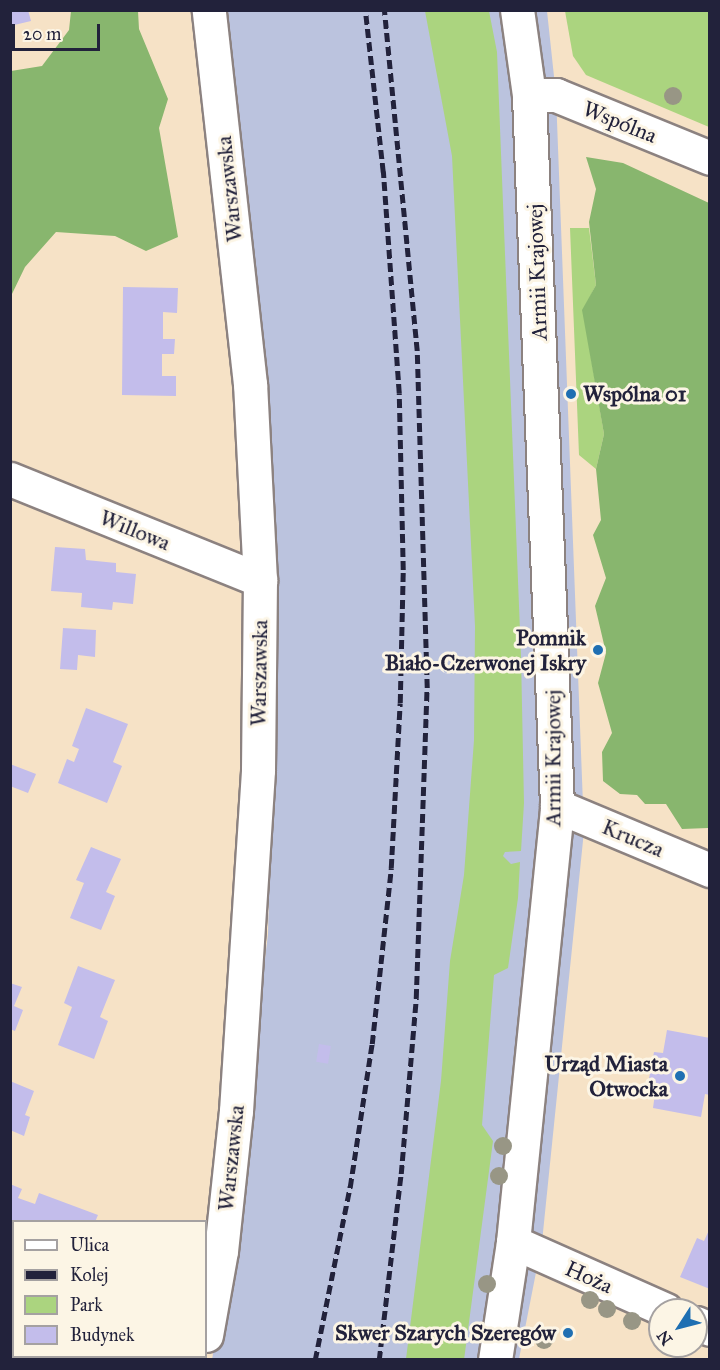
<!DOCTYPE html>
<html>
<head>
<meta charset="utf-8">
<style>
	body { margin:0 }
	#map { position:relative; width:720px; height:1370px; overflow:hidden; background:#f6e2c6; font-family:"IM FELL Great Primer",serif }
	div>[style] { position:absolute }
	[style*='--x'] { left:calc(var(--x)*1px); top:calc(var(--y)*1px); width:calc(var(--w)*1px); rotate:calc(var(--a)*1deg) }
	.industrial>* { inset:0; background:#bbc3de }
	.green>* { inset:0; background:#abd47f }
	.forest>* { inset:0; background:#88b66e }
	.building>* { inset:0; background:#c3bdeb; transform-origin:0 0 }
	.roads { filter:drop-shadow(2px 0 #8c8280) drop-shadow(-2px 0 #8c8280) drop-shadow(0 2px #8c8280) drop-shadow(0 -2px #8c8280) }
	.minor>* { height:33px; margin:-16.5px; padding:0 16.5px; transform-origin:16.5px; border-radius:16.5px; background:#fff }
	.major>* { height:33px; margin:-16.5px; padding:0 16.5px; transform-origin:16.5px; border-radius:16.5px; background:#fff }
	.rail>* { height:4.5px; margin-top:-2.25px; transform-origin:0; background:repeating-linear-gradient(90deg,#22223b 0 9px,transparent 0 13.5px) }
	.trees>* { width:18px; height:18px; margin:-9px; border-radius:50%; background:#989685 }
	.dots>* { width:16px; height:16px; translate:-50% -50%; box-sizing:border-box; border:3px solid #fcf5e5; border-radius:50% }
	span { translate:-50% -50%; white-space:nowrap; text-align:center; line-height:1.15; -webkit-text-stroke:6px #fcf5e5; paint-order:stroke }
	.street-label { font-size:22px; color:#22223b }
	.poi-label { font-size:22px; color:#22223b; font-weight:700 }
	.left { translate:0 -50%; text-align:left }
	.right { translate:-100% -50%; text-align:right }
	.frame { position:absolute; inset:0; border:12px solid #22223b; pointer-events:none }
	.legend { position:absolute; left:12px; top:1220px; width:195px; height:138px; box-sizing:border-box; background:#fcf5e5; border:2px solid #a5a1a1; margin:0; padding:8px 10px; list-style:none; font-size:18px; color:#22223b }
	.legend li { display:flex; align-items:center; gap:12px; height:30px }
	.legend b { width:30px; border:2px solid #a5a1a1 }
	.north { position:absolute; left:648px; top:1298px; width:60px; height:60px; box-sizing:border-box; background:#fcf5e5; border:2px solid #a5a1a1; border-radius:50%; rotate:234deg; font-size:16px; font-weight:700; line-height:24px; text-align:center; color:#22223b }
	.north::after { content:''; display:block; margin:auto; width:21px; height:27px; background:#1f6fb2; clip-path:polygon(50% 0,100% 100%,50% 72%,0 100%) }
	.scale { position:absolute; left:12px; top:24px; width:88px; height:27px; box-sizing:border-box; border:3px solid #22223b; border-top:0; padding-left:8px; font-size:18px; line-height:21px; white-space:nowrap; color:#22223b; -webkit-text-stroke:4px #fcf5e5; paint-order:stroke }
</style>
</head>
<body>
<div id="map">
	<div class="industrial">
		<i style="clip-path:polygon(216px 11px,547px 11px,556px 95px,584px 831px,542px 1242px,519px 1359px,212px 1360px,230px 1250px,268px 934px,275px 648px,254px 258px)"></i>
	</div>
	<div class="green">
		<i style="clip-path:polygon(425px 11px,489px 11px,497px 52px,521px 656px,524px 803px,521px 851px,505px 852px,503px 856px,511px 864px,520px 862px,518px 898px,508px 968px,494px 975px,482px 1125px,493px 1141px,464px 1360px,406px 1359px,441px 1081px,450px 961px,464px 875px,474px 740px,475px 626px,452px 156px)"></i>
		<i style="clip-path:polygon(565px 11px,709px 11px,709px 127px,586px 75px,573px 56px)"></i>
		<i style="clip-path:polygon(570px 228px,589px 228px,596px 285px,583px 310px,604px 434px,596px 469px,579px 455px)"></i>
	</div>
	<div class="forest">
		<i style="clip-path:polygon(71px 11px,138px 11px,139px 29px,168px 99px,159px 128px,178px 237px,146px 251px,115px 236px,56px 232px,25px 267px,11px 296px,11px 71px,42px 66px,69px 30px)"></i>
		<i style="clip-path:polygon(586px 157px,623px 163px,709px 203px,708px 828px,682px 829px,666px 804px,645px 804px,637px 795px,620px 794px,603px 781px,602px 752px,612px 733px,598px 683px,606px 653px,595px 606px,606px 578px,593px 535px,601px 520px,596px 469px,604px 434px,582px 310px,596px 285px,589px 222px,596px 189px)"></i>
	</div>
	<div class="building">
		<i style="clip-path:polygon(10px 10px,28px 10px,31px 21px,10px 26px)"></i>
		<i style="clip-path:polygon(123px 287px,178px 288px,177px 313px,163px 312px,163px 339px,175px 339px,174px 354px,162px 354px,162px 376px,176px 376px,176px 396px,122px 395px)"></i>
		<i style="clip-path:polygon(55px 547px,85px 549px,86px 560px,116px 563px,116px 572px,136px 574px,133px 604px,113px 602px,112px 610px,81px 607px,82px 593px,51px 591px)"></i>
		<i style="clip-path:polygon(63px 628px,96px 630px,95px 657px,78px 655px,77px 670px,60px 669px)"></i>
		<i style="clip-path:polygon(86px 708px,128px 724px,113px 762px,122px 766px,107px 803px,58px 783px,67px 759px,74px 762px,79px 749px,72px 746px)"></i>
		<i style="clip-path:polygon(10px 764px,36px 774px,28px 793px,10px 786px)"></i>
		<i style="clip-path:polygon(91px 847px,121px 859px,106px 892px,115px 896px,101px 930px,70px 918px,84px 883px,76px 880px)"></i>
		<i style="clip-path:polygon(78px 966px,115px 980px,100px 1017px,108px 1021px,94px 1059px,58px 1045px,72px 1007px,64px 1003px)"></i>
		<i style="clip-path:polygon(10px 983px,22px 987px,14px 1006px,23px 1010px,15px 1031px,10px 1029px)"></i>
		<i style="clip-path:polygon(667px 1030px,710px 1038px,710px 1095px,705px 1094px,701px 1117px,653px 1108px,656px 1086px,648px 1084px,654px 1052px,663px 1053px)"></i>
		<i style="left:319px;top:1044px;width:12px;height:18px;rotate:9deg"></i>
		<i style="clip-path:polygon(10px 1081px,34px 1091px,25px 1115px,30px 1117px,24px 1136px,10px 1130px)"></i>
		<i style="clip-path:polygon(10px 1184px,22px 1189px,18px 1198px,35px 1204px,39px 1193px,98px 1215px,95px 1222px,14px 1222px,14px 1240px,10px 1239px)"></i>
		<i style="clip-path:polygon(710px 1228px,710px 1289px,680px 1277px,697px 1238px,704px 1241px)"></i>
		<i style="clip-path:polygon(42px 1356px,84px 1356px,41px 1360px)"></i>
	</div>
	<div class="roads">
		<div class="minor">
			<i style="--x:529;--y:95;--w:27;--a:0"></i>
			<i style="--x:556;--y:95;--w:166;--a:22.2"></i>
			<i style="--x:10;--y:479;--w:270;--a:22"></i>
			<i style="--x:557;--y:806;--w:166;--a:22.7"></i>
			<i style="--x:513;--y:1242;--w:167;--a:24"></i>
			<i style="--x:696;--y:1323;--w:15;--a:23"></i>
			<i style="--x:206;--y:1335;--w:85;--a:-79.9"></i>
			<i style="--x:221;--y:1251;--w:141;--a:-83.9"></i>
			<i style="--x:236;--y:1111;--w:342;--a:-86.3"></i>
			<i style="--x:258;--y:770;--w:190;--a:-89.4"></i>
			<i style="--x:260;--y:580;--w:196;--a:-92.9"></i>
			<i style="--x:250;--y:384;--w:376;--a:-96.3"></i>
		</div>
		<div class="major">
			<i style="--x:495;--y:1360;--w:119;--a:-81.3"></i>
			<i style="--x:513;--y:1242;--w:438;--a:-84.2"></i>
			<i style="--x:557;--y:806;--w:712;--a:-92.26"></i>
			<i style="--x:529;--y:95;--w:86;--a:-98"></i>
		</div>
	</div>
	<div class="rail">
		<i style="--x:315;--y:1360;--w:177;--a:-78.6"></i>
		<i style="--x:350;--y:1187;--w:145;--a:-81.3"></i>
		<i style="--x:372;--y:1044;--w:177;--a:-83.8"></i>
		<i style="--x:391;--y:868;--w:165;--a:-86.9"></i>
		<i style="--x:400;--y:703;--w:133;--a:-88.7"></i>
		<i style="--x:403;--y:570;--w:177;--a:-91.3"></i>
		<i style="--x:399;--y:393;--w:222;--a:-94.1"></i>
		<i style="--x:383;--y:172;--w:163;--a:-96.3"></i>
		<i style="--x:379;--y:1360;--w:187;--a:-83.3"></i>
		<i style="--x:401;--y:1174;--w:177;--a:-85.1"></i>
		<i style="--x:416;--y:998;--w:310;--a:-88"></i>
		<i style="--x:427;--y:688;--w:337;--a:-91.7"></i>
		<i style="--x:417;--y:351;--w:343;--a:-95.5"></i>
	</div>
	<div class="trees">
		<i style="left:673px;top:96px"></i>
		<i style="left:503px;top:1146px"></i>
		<i style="left:499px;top:1176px"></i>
		<i style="left:487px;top:1284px"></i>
		<i style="left:590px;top:1300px"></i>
		<i style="left:607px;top:1309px"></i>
		<i style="left:632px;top:1321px"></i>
		<i style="left:544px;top:1340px"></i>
	</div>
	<div class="dots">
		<i style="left:571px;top:394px;background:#1f6fb2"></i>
		<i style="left:598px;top:650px;background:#1f6fb2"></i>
		<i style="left:680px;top:1076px;background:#1f6fb2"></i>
		<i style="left:568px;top:1333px;background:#1f6fb2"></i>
	</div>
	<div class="street-label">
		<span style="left:620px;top:122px;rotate:22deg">Wspólna</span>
		<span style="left:229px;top:189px;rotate:-96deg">Warszawska</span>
		<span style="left:537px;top:272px;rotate:-92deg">Armii Krajowej</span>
		<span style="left:135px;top:530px;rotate:22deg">Willowa</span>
		<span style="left:259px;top:673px;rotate:-89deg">Warszawska</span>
		<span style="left:553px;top:758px;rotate:-90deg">Armii Krajowej</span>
		<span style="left:633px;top:838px;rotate:23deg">Krucza</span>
		<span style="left:231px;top:1158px;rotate:-84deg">Warszawska</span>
		<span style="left:589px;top:1277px;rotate:24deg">Hoża</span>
	</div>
	<div class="poi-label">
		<span class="left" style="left:583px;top:394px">Wspólna 01</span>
		<span class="right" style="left:586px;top:650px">Pomnik<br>Biało-Czerwonej Iskry</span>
		<span class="right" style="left:668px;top:1076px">Urząd Miasta<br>Otwocka</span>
		<span class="right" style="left:556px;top:1333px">Skwer Szarych Szeregów</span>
	</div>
	<div class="frame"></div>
	<ul class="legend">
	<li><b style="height:8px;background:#fff"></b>Ulica</li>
	<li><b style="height:8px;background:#22223b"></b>Kolej</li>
	<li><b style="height:16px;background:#abd47f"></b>Park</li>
	<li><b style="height:16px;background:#c3bdeb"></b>Budynek</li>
	</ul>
	<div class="north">N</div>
	<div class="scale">20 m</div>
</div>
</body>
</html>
